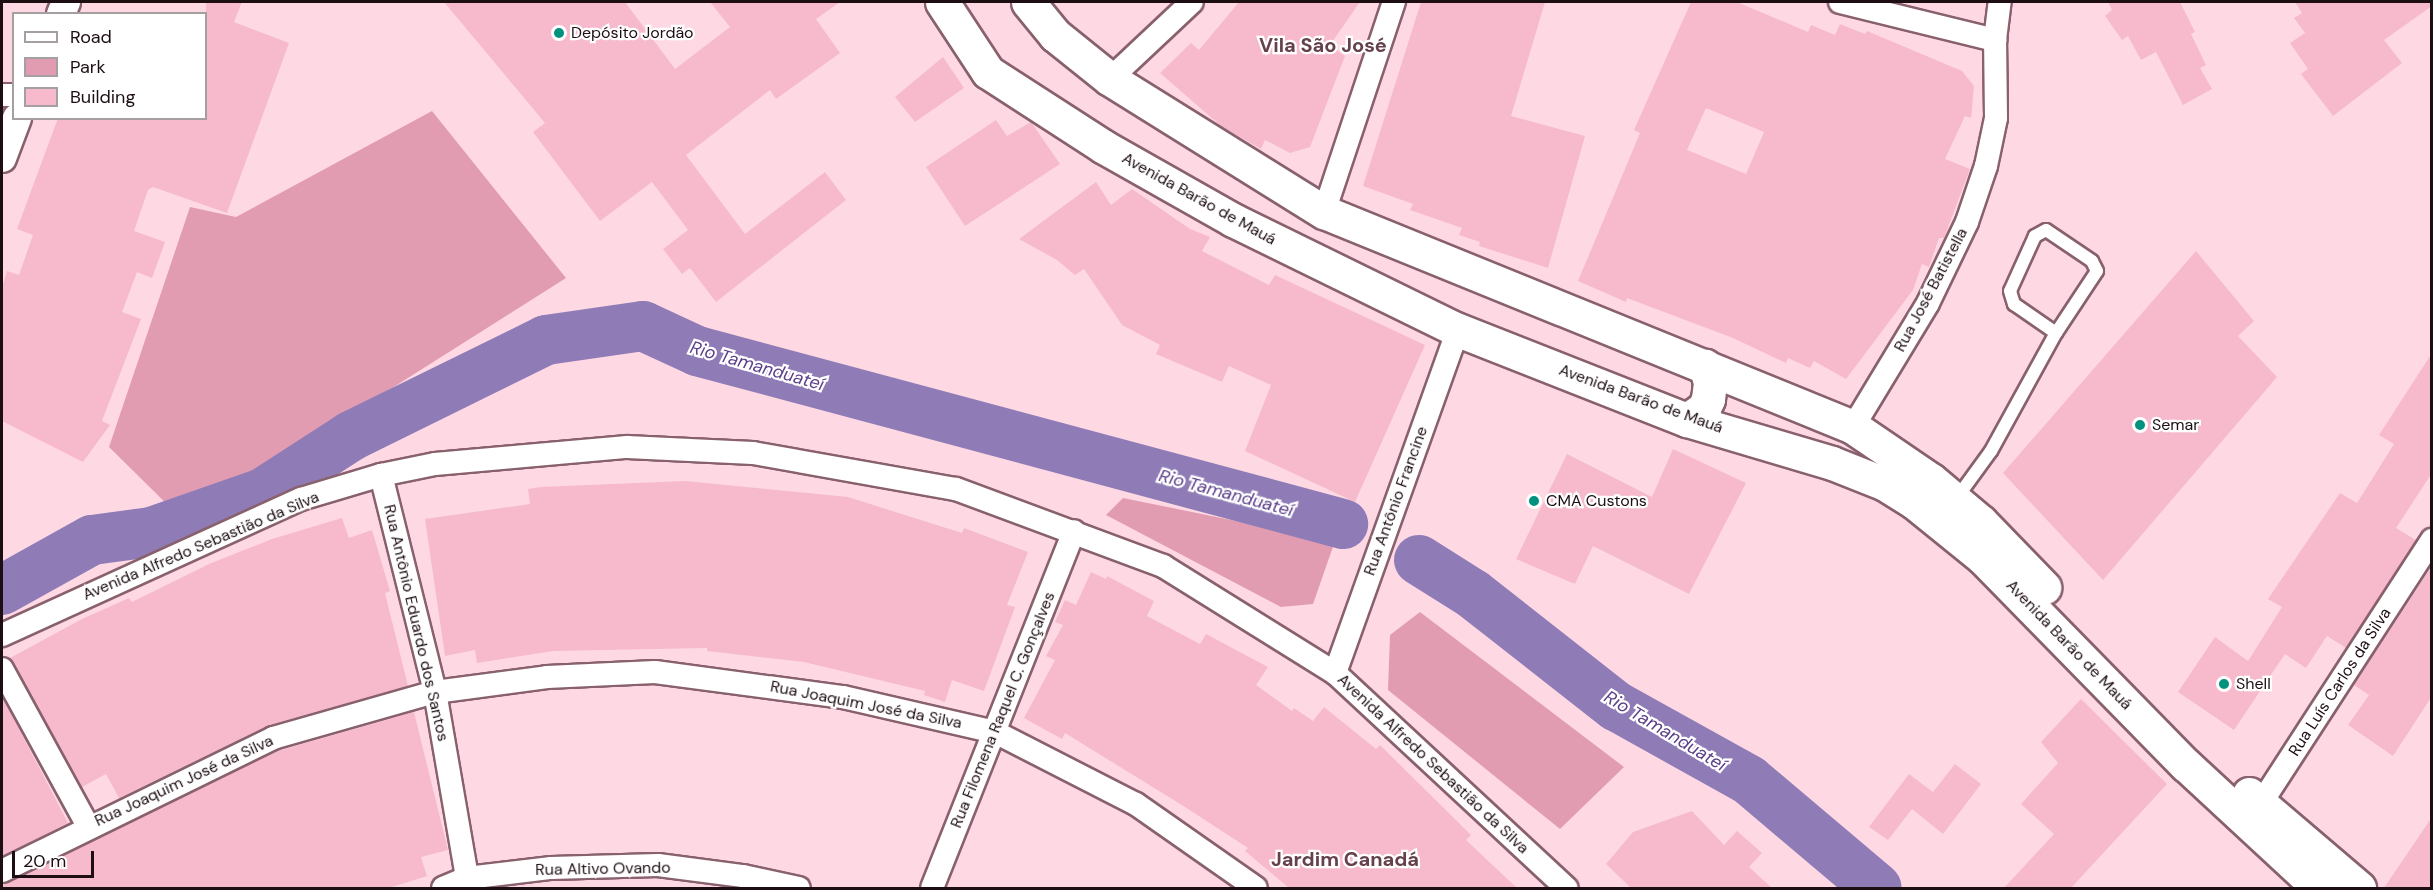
<!DOCTYPE html>
<html>
<head>
<meta charset="utf-8">
<style>
	body { margin:0 }
	#map { position:relative; width:2433px; height:890px; overflow:hidden; background:#fed9e4; font-family:"DM Sans",sans-serif }
	div>[style] { position:absolute }
	[style*='--x'] { left:calc(var(--x)*1px); top:calc(var(--y)*1px); width:calc(var(--w)*1px); rotate:calc(var(--a)*1deg) }
	.green>* { inset:0; background:#e29cb2 }
	.river>* { height:50px; margin:-25px; padding:0 25px; transform-origin:25px; border-radius:25px; background:#8f7cb7 }
	.building>* { inset:0; background:#f6bacc }
	.roads { filter:drop-shadow(2px 0 #88616d) drop-shadow(-2px 0 #88616d) drop-shadow(0 2px #88616d) drop-shadow(0 -2px #88616d) }
	.service>* { height:12px; margin:-6px; padding:0 6px; transform-origin:6px; border-radius:6px; background:#fff }
	.minor>* { height:22px; margin:-11px; padding:0 11px; transform-origin:11px; border-radius:11px; background:#fff }
	.tertiary>* { height:28px; margin:-14px; padding:0 14px; transform-origin:14px; border-radius:14px; background:#fff }
	.primary>* { height:33px; margin:-16.5px; padding:0 16.5px; transform-origin:16.5px; border-radius:16.5px; background:#fff }
	.dots>* { width:16px; height:16px; translate:-50% -50%; box-sizing:border-box; border:3px solid #fff; border-radius:50% }
	span { translate:-50% -50%; white-space:nowrap; text-align:center; line-height:1.15; -webkit-text-stroke:4.5px #fff; paint-order:stroke }
	.poi-label { font-size:16px; color:#1d0e13 }
	.left { translate:0 -50%; text-align:left }
	.street-label { font-size:16px; color:#1d0e13 }
	.water-label { font-size:18px; color:#5c408a; font-style:italic }
	.quarter-label { font-size:20px; color:#65414c; font-weight:700 }
	.frame { position:absolute; inset:0; border:3px solid #1d0e13; pointer-events:none }
	.legend { position:absolute; left:12px; top:12px; width:195px; height:108px; box-sizing:border-box; background:#fff; border:2px solid #a59fa1; margin:0; padding:8px 10px; list-style:none; font-size:18px; color:#1d0e13 }
	.legend li { display:flex; align-items:center; gap:12px; height:30px }
	.legend b { width:30px; border:2px solid #a59fa1 }
	.scale { position:absolute; left:12px; top:851px; width:82px; height:27px; box-sizing:border-box; border:3px solid #1d0e13; border-top:0; padding-left:8px; font-size:18px; line-height:21px; white-space:nowrap; color:#1d0e13; -webkit-text-stroke:4px #fff; paint-order:stroke }
</style>
</head>
<body>
<div id="map">
	<div class="green">
		<i style="clip-path:polygon(432px 111px,566px 278px,183px 520px,109px 447px,190px 207px,236px 217px)"></i>
		<i style="clip-path:polygon(1123px 498px,1335px 541px,1313px 604px,1281px 607px,1106px 515px)"></i>
		<i style="clip-path:polygon(1420px 612px,1624px 767px,1560px 829px,1388px 690px,1390px 635px)"></i>
	</div>
	<div class="river">
		<i style="--x:1419;--y:560;--w:64;--a:32.2"></i>
		<i style="--x:1473;--y:594;--w:182;--a:38.1"></i>
		<i style="--x:1616;--y:706;--w:152;--a:29.1"></i>
		<i style="--x:1749;--y:780;--w:167;--a:40.2"></i>
		<i style="--x:2;--y:590;--w:103;--a:-29.1"></i>
		<i style="--x:92;--y:540;--w:60;--a:-7.7"></i>
		<i style="--x:151;--y:532;--w:119;--a:-19.2"></i>
		<i style="--x:263;--y:493;--w:105;--a:-32.9"></i>
		<i style="--x:351;--y:436;--w:217;--a:-26.2"></i>
		<i style="--x:546;--y:340;--w:98;--a:-8.2"></i>
		<i style="--x:643;--y:326;--w:60;--a:24.8"></i>
		<i style="--x:697;--y:351;--w:669;--a:14.99"></i>
	</div>
	<div class="building">
		<i style="clip-path:polygon(206px 2px,242px 2px,234px 22px,289px 43px,227px 213px,153px 187px,148px 190px,134px 231px,165px 242px,152px 278px,137px 272px,122px 312px,141px 319px,102px 421px,110px 425px,83px 462px,2px 421px,2px 287px,7px 271px,19px 275px,33px 235px,17px 229px,58px 118px,206px 118px)"></i>
		<i style="clip-path:polygon(444px 2px,625px 2px,675px 69px,730px 27px,710px 2px,840px 2px,816px 19px,840px 53px,776px 99px,770px 90px,686px 155px,745px 234px,825px 172px,846px 200px,716px 302px,690px 268px,682px 274px,663px 249px,688px 230px,652px 182px,600px 221px,533px 132px,545px 123px)"></i>
		<i style="clip-path:polygon(1239px 2px,1360px 2px,1330px 45px,1345px 56px,1310px 147px,1290px 153px,1265px 140px,1261px 149px,1221px 126px,1160px 73px,1191px 43px,1199px 50px)"></i>
		<i style="clip-path:polygon(1421px 2px,1545px 2px,1511px 116px,1585px 136px,1548px 268px,1479px 246px,1480px 242px,1459px 235px,1462px 228px,1410px 210px,1413px 204px,1363px 186px)"></i>
		<i style="clip-path:polygon(evenodd,1691px 2px,1737px 2px,1808px 32px,1811px 25px,1835px 35px,1840px 24px,1865px 34px,1867px 31px,1962px 71px,1974px 86px,1971px 118px,1965px 116px,1945px 159px,1970px 169px,1944px 238px,1939px 238px,1929px 267px,1922px 264px,1913px 290px,1846px 379px,1814px 361px,1810px 368px,1788px 358px,1786px 363px,1733px 338px,1627px 298px,1626px 302px,1578px 281px,1640px 133px,1634px 130px,1691px 2px,1706px 108px,1764px 132px,1746px 174px,1687px 150px,1706px 108px)"></i>
		<i style="clip-path:polygon(2108px 2px,2180px 2px,2195px 32px,2191px 34px,2206px 65px,2200px 68px,2212px 89px,2183px 105px,2156px 52px,2141px 60px,2128px 36px,2122px 40px,2105px 16px,2112px 10px)"></i>
		<i style="clip-path:polygon(2295px 2px,2432px 2px,2432px 6px,2384px 40px,2402px 63px,2333px 116px,2301px 74px,2308px 69px,2290px 43px,2305px 33px,2294px 18px,2302px 13px)"></i>
		<i style="clip-path:polygon(943px 57px,964px 88px,915px 122px,895px 97px)"></i>
		<i style="clip-path:polygon(996px 120px,1007px 136px,1031px 122px,1060px 164px,965px 226px,926px 167px)"></i>
		<i style="clip-path:polygon(1096px 182px,1111px 205px,1132px 189px,1190px 229px,1210px 237px,1202px 251px,1269px 285px,1275px 275px,1425px 345px,1355px 502px,1245px 451px,1271px 385px,1229px 366px,1222px 382px,1156px 354px,1160px 345px,1122px 325px,1084px 269px,1075px 275px,1057px 260px,1019px 239px)"></i>
		<i style="clip-path:polygon(2196px 251px,2254px 321px,2238px 336px,2277px 377px,2103px 580px,2003px 473px)"></i>
		<i style="clip-path:polygon(2432px 353px,2432px 473px,2396px 528px,2416px 540px,2346px 648px,2327px 636px,2306px 668px,2285px 654px,2234px 730px,2178px 692px,2215px 637px,2248px 661px,2282px 607px,2268px 599px,2340px 493px,2357px 503px,2394px 444px,2379px 435px)"></i>
		<i style="clip-path:polygon(1673px 449px,1746px 483px,1689px 594px,1593px 546px,1575px 584px,1516px 559px,1567px 454px,1652px 497px)"></i>
		<i style="clip-path:polygon(685px 481px,848px 497px,962px 533px,964px 528px,1028px 552px,1007px 605px,1015px 607px,984px 691px,952px 680px,945px 702px,924px 695px,925px 691px,804px 662px,707px 651px,707px 648px,553px 651px,477px 663px,475px 650px,445px 656px,425px 519px,530px 504px,528px 489px,541px 487px)"></i>
		<i style="clip-path:polygon(342px 518px,349px 538px,372px 530px,390px 591px,385px 593px,408px 686px,269px 725px,119px 798px,106px 774px,82px 787px,10px 658px,82px 619px,129px 598px,132px 602px,209px 564px,272px 539px)"></i>
		<i style="clip-path:polygon(2432px 566px,2432px 696px,2393px 756px,2348px 725px,2369px 695px,2354px 685px)"></i>
		<i style="clip-path:polygon(1091px 572px,1106px 579px,1107px 576px,1154px 601px,1147px 616px,1200px 644px,1206px 634px,1268px 667px,1256px 685px,1292px 711px,1294px 708px,1313px 721px,1324px 707px,1376px 749px,1380px 745px,1471px 835px,1466px 840px,1517px 888px,1289px 888px,1245px 851px,1248px 848px,1185px 807px,1065px 733px,1062px 739px,1024px 718px,1055px 660px,1046px 656px,1063px 625px,1055px 622px,1065px 600px,1076px 605px)"></i>
		<i style="clip-path:polygon(2px 696px,68px 823px,2px 856px)"></i>
		<i style="clip-path:polygon(2081px 699px,2167px 784px,2071px 888px,2004px 888px,2054px 834px,2021px 804px,2058px 763px,2041px 742px)"></i>
		<i style="clip-path:polygon(414px 712px,448px 850px,421px 857px,427px 876px,389px 888px,2px 888px,2px 884px,278px 751px)"></i>
		<i style="clip-path:polygon(1955px 764px,1981px 784px,1943px 834px,1912px 809px,1888px 840px,1869px 827px,1909px 774px,1933px 792px)"></i>
		<i style="clip-path:polygon(1692px 811px,1724px 845px,1737px 831px,1762px 853px,1749px 867px,1772px 888px,1631px 888px,1606px 864px,1633px 832px)"></i>
		<i style="clip-path:polygon(2432px 817px,2432px 888px,2384px 888px)"></i>
	</div>
	<div class="roads">
		<div class="service">
			<i style="--x:1956;--y:499;--w:59;--a:-53.9"></i>
			<i style="--x:1991;--y:451;--w:135;--a:-61.2"></i>
			<i style="--x:2056;--y:333;--w:74;--a:-56.5"></i>
			<i style="--x:2097;--y:271;--w:11;--a:-117"></i>
			<i style="--x:2092;--y:261;--w:55;--a:-146"></i>
			<i style="--x:2046;--y:230;--w:13;--a:151"></i>
			<i style="--x:2035;--y:236;--w:60;--a:114.4"></i>
			<i style="--x:2010;--y:291;--w:14;--a:73"></i>
			<i style="--x:2014;--y:304;--w:51;--a:34.6"></i>
		</div>
		<div class="minor">
			<i style="--x:1840;--y:2;--w:160;--a:13.8"></i>
			<i style="--x:1110;--y:79;--w:112;--a:-43.2"></i>
			<i style="--x:2;--y:95;--w:12;--a:0"></i>
			<i style="--x:1324;--y:212;--w:221;--a:-71.6"></i>
			<i style="--x:1853;--y:427;--w:145;--a:-58.8"></i>
			<i style="--x:1928;--y:303;--w:90;--a:-64.3"></i>
			<i style="--x:1967;--y:222;--w:59;--a:-71.3"></i>
			<i style="--x:1986;--y:166;--w:49;--a:-78.2"></i>
			<i style="--x:1996;--y:118;--w:78;--a:-90.7"></i>
			<i style="--x:1995;--y:40;--w:38;--a:-83"></i>
			<i style="--x:381;--y:475;--w:224;--a:76"></i>
			<i style="--x:435;--y:692;--w:189;--a:80.2"></i>
			<i style="--x:2;--y:635;--w:328;--a:-24.5"></i>
			<i style="--x:301;--y:499;--w:84;--a:-16.7"></i>
			<i style="--x:381;--y:475;--w:55;--a:-11.5"></i>
			<i style="--x:435;--y:464;--w:193;--a:-5.1"></i>
			<i style="--x:627;--y:447;--w:126;--a:2.7"></i>
			<i style="--x:753;--y:453;--w:206;--a:10.1"></i>
			<i style="--x:956;--y:489;--w:221;--a:20.4"></i>
			<i style="--x:1163;--y:566;--w:203;--a:31.9"></i>
			<i style="--x:1335;--y:673;--w:316;--a:42.9"></i>
			<i style="--x:2;--y:669;--w:179;--a:61.3"></i>
			<i style="--x:1335;--y:673;--w:364;--a:-70.3"></i>
			<i style="--x:2254;--y:814;--w:327;--a:-57"></i>
			<i style="--x:2;--y:871;--w:302;--a:-26.1"></i>
			<i style="--x:273;--y:738;--w:168;--a:-15.9"></i>
			<i style="--x:435;--y:692;--w:113;--a:-7.6"></i>
			<i style="--x:547;--y:677;--w:108;--a:-2.7"></i>
			<i style="--x:655;--y:672;--w:190;--a:7.6"></i>
			<i style="--x:843;--y:697;--w:156;--a:13"></i>
			<i style="--x:995;--y:732;--w:158;--a:27.1"></i>
			<i style="--x:1136;--y:804;--w:146;--a:35"></i>
			<i style="--x:443;--y:888;--w:26;--a:-23"></i>
			<i style="--x:467;--y:878;--w:85;--a:-6.8"></i>
			<i style="--x:551;--y:868;--w:107;--a:-1.6"></i>
			<i style="--x:658;--y:865;--w:86;--a:7.4"></i>
			<i style="--x:743;--y:876;--w:57;--a:12.1"></i>
			<i style="--x:932;--y:888;--w:384;--a:-68.3"></i>
		</div>
		<div class="tertiary">
			<i style="--x:61;--y:14;--w:13;--a:-67"></i>
			<i style="--x:2;--y:158;--w:43;--a:-69.4"></i>
		</div>
		<div class="primary">
			<i style="--x:942;--y:2;--w:84;--a:56.7"></i>
			<i style="--x:988;--y:72;--w:138;--a:32.9"></i>
			<i style="--x:1104;--y:147;--w:148;--a:29.5"></i>
			<i style="--x:1233;--y:220;--w:250;--a:26.1"></i>
			<i style="--x:1458;--y:330;--w:246;--a:21.5"></i>
			<i style="--x:1687;--y:420;--w:151;--a:16.5"></i>
			<i style="--x:1832;--y:463;--w:57;--a:21.6"></i>
			<i style="--x:1885;--y:484;--w:34;--a:32"></i>
			<i style="--x:1914;--y:502;--w:87;--a:39"></i>
			<i style="--x:1982;--y:557;--w:291;--a:45.6"></i>
			<i style="--x:2186;--y:765;--w:181;--a:42.8"></i>
			<i style="--x:1028;--y:2;--w:43;--a:50.7"></i>
			<i style="--x:1055;--y:35;--w:70;--a:38.7"></i>
			<i style="--x:1110;--y:79;--w:252;--a:31.9"></i>
			<i style="--x:1324;--y:212;--w:571;--a:22.12"></i>
			<i style="--x:1853;--y:427;--w:94;--a:34.2"></i>
			<i style="--x:1931;--y:480;--w:65;--a:40"></i>
			<i style="--x:1981;--y:522;--w:91;--a:45.9"></i>
			<i style="--x:1687;--y:420;--w:21;--a:-35"></i>
			<i style="--x:1704;--y:408;--w:10;--a:-66"></i>
			<i style="--x:1708;--y:399;--w:17;--a:-83"></i>
			<i style="--x:1710;--y:382;--w:17;--a:-107"></i>
			<i style="--x:2249;--y:794;--w:145;--a:40.5"></i>
		</div>
	</div>
	<div class="dots">
		<i style="left:559px;top:33px;background:#00927e"></i>
		<i style="left:2140px;top:425px;background:#00927e"></i>
		<i style="left:1534px;top:501px;background:#00927e"></i>
		<i style="left:2224px;top:684px;background:#00927e"></i>
	</div>
	<div class="poi-label">
		<span class="left" style="left:571px;top:33px">Depósito Jordão</span>
		<span class="left" style="left:2152px;top:425px">Semar</span>
		<span class="left" style="left:1546px;top:501px">CMA Custons</span>
		<span class="left" style="left:2236px;top:684px">Shell</span>
	</div>
	<div class="street-label">
		<span style="left:1199px;top:199px;rotate:29deg">Avenida Barão de Mauá</span>
		<span style="left:1931px;top:290px;rotate:-62deg">Rua José Batistella</span>
		<span style="left:1641px;top:399px;rotate:20deg">Avenida Barão de Mauá</span>
		<span style="left:1396px;top:501px;rotate:-70deg">Rua Antônio Francine</span>
		<span style="left:201px;top:546px;rotate:-23deg">Avenida Alfredo Sebastião da Silva</span>
		<span style="left:416px;top:623px;rotate:77deg">Rua Antônio Eduardo dos Santos</span>
		<span style="left:2069px;top:645px;rotate:46deg">Avenida Barão de Mauá</span>
		<span style="left:2340px;top:682px;rotate:-57deg">Rua Luís Carlos da Silva</span>
		<span style="left:866px;top:705px;rotate:11deg">Rua Joaquim José da Silva</span>
		<span style="left:1003px;top:710px;rotate:-68deg">Rua Filomena Raquel C. Gonçalves</span>
		<span style="left:1433px;top:764px;rotate:43deg">Avenida Alfredo Sebastião da Silva</span>
		<span style="left:184px;top:781px;rotate:-25deg">Rua Joaquim José da Silva</span>
		<span style="left:603px;top:869px;rotate:-1deg">Rua Altivo Ovando</span>
	</div>
	<div class="water-label">
		<span style="left:757px;top:366px;rotate:16deg">Rio Tamanduateí</span>
		<span style="left:1226px;top:493px;rotate:15deg">Rio Tamanduateí</span>
		<span style="left:1665px;top:731px;rotate:31deg">Rio Tamanduateí</span>
	</div>
	<div class="quarter-label">
		<span style="left:1323px;top:45px">Vila São José</span>
		<span style="left:1345px;top:859px">Jardim Canadá</span>
	</div>
	<div class="frame"></div>
	<ul class="legend">
	<li><b style="height:8px;background:#fff"></b>Road</li>
	<li><b style="height:16px;background:#e29cb2"></b>Park</li>
	<li><b style="height:16px;background:#f6bacc"></b>Building</li>
	</ul>
	<div class="scale">20 m</div>
</div>
</body>
</html>
